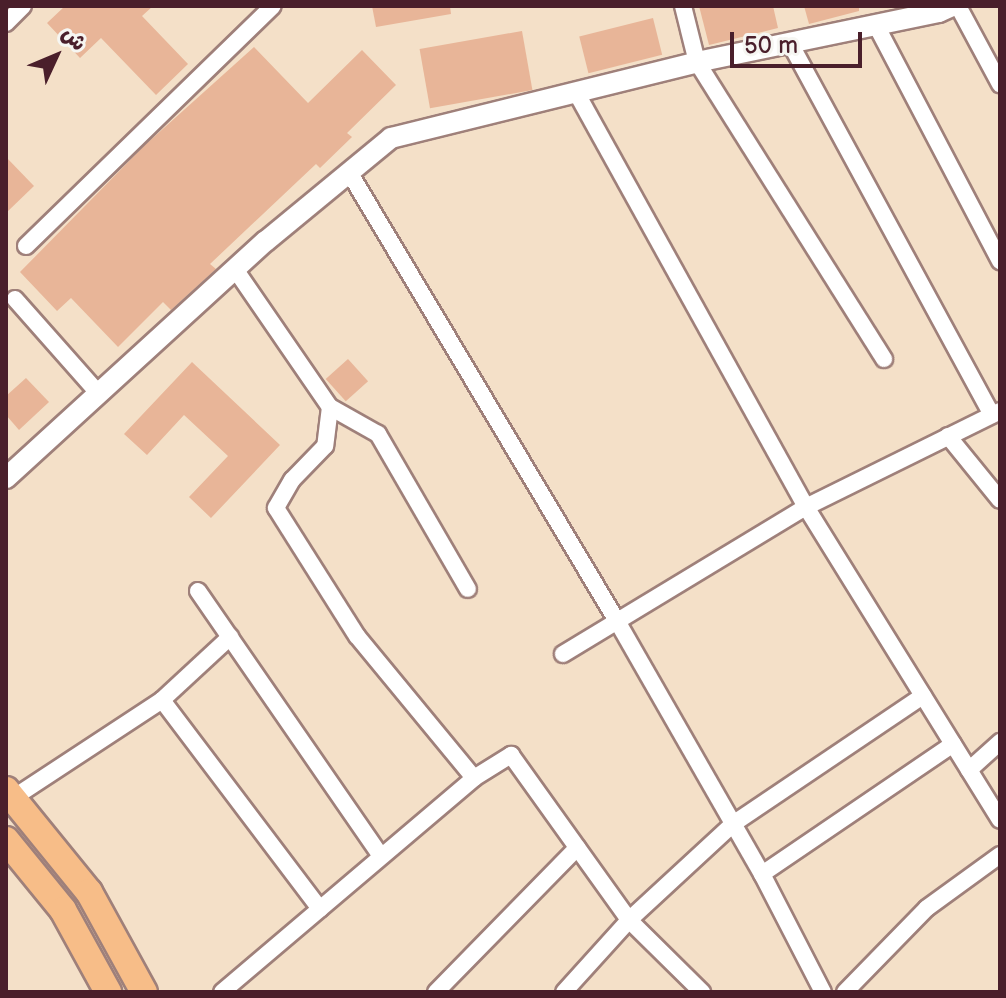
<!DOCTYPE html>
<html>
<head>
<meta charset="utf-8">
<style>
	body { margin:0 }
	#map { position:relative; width:1006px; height:998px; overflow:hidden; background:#f4e0c8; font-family:"Balsamiq Sans","Playpen Sans Arabic",sans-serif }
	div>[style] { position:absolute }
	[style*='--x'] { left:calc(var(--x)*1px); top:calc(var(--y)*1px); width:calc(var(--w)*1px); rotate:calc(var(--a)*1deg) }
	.building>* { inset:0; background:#e8b598; transform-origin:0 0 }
	.roads { filter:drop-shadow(2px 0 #9f807a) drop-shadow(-2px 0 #9f807a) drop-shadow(0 2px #9f807a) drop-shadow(0 -2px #9f807a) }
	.minor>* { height:16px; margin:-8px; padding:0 8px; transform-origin:8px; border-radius:8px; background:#fff }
	.tertiary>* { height:20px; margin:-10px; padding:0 10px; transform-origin:10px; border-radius:10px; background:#fff }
	.primary>* { height:26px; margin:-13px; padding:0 13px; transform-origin:13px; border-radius:13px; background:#f7bd88 }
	span { translate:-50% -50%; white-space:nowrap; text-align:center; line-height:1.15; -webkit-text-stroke:6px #f6f6f2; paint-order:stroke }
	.frame { position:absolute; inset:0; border:8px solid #4a1f2b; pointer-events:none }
	.north { position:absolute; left:16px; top:16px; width:80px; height:80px; -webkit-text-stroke:6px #f6f6f2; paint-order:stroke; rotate:46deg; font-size:22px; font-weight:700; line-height:32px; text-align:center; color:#4a1f2b }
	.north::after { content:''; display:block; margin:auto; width:28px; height:36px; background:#4a1f2b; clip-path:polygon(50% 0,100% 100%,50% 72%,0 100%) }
	.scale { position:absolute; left:730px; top:32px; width:132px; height:36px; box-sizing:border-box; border:4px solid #4a1f2b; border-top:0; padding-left:10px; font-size:24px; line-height:28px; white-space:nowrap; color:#4a1f2b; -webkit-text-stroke:6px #f6f6f2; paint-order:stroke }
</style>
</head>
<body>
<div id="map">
	<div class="building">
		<i style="clip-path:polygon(65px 6px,153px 6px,142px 16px,188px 64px,156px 95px,101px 38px,80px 58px,47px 23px)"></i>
		<i style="clip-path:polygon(372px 6px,450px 6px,451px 14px,376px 27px)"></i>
		<i style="clip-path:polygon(699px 6px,773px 6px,778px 28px,709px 45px)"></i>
		<i style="clip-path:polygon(804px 6px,859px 6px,859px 11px,809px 24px)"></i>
		<i style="left:653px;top:18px;width:38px;height:76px;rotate:76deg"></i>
		<i style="left:522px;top:31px;width:60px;height:104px;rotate:80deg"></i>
		<i style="clip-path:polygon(254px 47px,308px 103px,362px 50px,396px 85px,347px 133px,352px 137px,320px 168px,316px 164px,210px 264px,216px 269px,171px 310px,163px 302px,118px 347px,71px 298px,57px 311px,20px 272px,145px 145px)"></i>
		<i style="clip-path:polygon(6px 157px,34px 186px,6px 213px)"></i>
		<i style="left:348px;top:359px;width:30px;height:30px;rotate:48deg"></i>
		<i style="clip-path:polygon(192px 362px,280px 445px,211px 518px,189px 497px,228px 456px,184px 415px,147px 455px,124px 434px)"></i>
		<i style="clip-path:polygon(26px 378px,49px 402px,19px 430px,6px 415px,6px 396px)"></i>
	</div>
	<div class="roads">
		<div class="minor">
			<i style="--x:683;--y:6;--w:58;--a:76"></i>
			<i style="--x:697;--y:62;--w:351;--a:57.8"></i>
			<i style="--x:958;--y:6;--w:89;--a:61.7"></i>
			<i style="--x:6;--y:23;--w:24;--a:-45"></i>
			<i style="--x:876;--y:25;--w:267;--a:62.3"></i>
			<i style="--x:790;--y:43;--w:423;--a:61.5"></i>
			<i style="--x:576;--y:92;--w:474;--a:61"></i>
			<i style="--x:806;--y:507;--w:368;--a:58.2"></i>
			<i style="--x:349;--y:172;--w:523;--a:59.17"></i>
			<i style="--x:617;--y:621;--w:292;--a:60.2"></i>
			<i style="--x:762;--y:874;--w:133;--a:62.7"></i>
			<i style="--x:26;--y:246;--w:344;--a:-44.2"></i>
			<i style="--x:235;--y:269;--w:168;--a:55.5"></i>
			<i style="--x:330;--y:407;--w:55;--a:29.4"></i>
			<i style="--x:378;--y:434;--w:179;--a:59.9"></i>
			<i style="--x:15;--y:299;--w:127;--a:48.5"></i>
			<i style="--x:330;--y:407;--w:39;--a:97"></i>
			<i style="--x:325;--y:446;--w:47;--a:134.1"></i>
			<i style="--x:292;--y:480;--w:32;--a:120"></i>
			<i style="--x:276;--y:508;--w:151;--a:57.7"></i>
			<i style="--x:357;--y:636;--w:184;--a:50.5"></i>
			<i style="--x:948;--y:436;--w:82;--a:50.9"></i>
			<i style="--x:198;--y:591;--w:322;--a:55.4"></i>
			<i style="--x:563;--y:654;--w:284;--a:-31.2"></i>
			<i style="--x:806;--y:507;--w:216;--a:-26.3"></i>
			<i style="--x:162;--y:700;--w:262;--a:52.9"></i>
			<i style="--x:969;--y:770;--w:42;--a:-42.1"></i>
			<i style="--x:13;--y:798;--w:178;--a:-33.3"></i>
			<i style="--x:162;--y:700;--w:93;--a:-42.8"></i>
			<i style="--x:762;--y:874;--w:231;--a:-34.2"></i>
			<i style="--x:222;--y:992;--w:331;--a:-40.3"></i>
			<i style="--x:474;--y:778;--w:44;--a:-31.9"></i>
			<i style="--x:511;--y:755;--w:203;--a:54.4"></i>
			<i style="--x:629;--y:920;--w:103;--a:44.6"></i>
			<i style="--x:436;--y:992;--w:202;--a:-45.6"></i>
			<i style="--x:564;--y:992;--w:97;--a:-47.9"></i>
			<i style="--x:629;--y:920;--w:142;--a:-42.7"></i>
			<i style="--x:733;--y:824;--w:229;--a:-34"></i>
			<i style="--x:845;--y:992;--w:117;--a:-45.7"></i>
			<i style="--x:927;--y:908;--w:90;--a:-36"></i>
		</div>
		<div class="tertiary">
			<i style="--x:6;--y:478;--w:352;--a:-42.4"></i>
			<i style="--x:266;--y:241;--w:162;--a:-39.5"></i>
			<i style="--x:391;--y:138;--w:315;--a:-13.9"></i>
			<i style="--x:697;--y:62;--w:247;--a:-11.7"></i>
			<i style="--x:939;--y:12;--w:14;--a:-25"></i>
		</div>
		<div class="primary">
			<i style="--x:6;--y:790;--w:132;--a:50.9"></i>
			<i style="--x:89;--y:892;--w:114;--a:61.2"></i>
			<i style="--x:6;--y:840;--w:90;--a:50.8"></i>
			<i style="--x:63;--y:910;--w:94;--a:61.2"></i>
		</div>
	</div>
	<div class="frame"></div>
	<div class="north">ش</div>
	<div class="scale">50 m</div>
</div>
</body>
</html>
